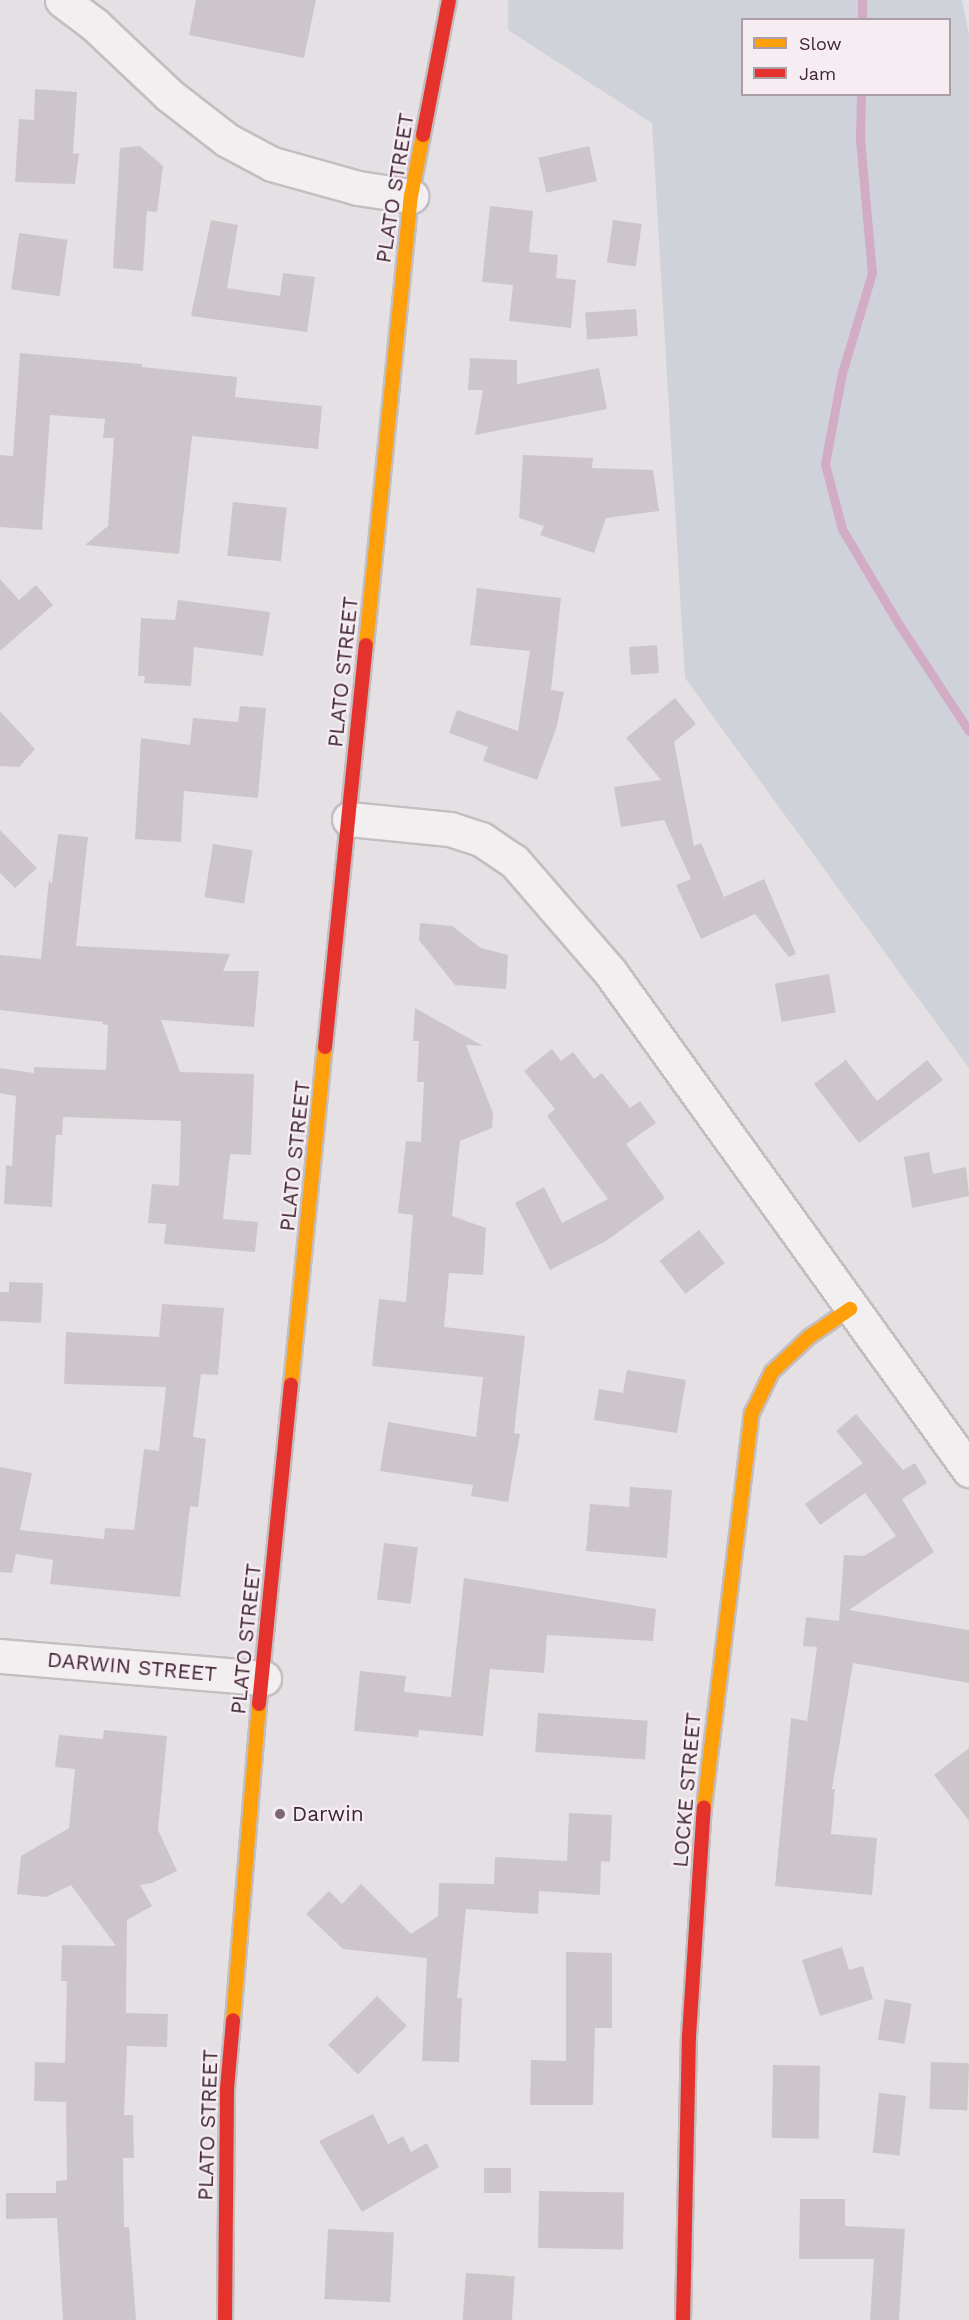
<!DOCTYPE html>
<html>
<head>
<meta charset="utf-8">
<style>
	body { margin:0 }
	#map { position:relative; width:969px; height:2320px; overflow:hidden; background:#e5e0e3; font-family:"Work Sans",sans-serif }
	div>[style] { position:absolute }
	[style*='--x'] { left:calc(var(--x)*1px); top:calc(var(--y)*1px); width:calc(var(--w)*1px); rotate:calc(var(--a)*1deg) }
	.green>* { inset:0; background:#d0d2da }
	.stream>* { height:9px; margin:-4.5px; padding:0 4.5px; transform-origin:4.5px; border-radius:4.5px; background:#d2acc4 }
	.building>* { inset:0; background:#ccc6ca; transform-origin:0 0 }
	.roads { filter:drop-shadow(2px 0 #c3bec1) drop-shadow(-2px 0 #c3bec1) drop-shadow(0 2px #c3bec1) drop-shadow(0 -2px #c3bec1) }
	.street>* { height:33px; margin:-16.5px; padding:0 16.5px; transform-origin:16.5px; border-radius:16.5px; background:#f2eff1 }
	.slow>* { height:14px; margin:-7px; padding:0 7px; transform-origin:7px; border-radius:7px; background:#ff9f0a }
	.jam>* { height:14px; margin:-7px; padding:0 7px; transform-origin:7px; border-radius:7px; background:#e5322d }
	.dots>* { width:16px; height:16px; translate:-50% -50%; box-sizing:border-box; border:3px solid #f6edf2; border-radius:50% }
	span { translate:-50% -50%; white-space:nowrap; text-align:center; line-height:1.15; -webkit-text-stroke:4.5px #f6edf2; paint-order:stroke }
	.street-label { font-size:21px; color:#402633 }
	.poi-label { font-size:21px; color:#402633 }
	.left { translate:0 -50%; text-align:left }
	.legend { position:absolute; left:741px; top:18px; width:210px; height:78px; box-sizing:border-box; background:#f6edf2; border:2px solid #ad9da6; margin:0; padding:8px 10px; list-style:none; font-size:18px; color:#402633 }
	.legend li { display:flex; align-items:center; gap:12px; height:30px }
	.legend b { width:30px; border:2px solid #ad9da6 }
</style>
</head>
<body>
<div id="map">
	<div class="green">
		<i style="clip-path:polygon(evenodd,508px 0,962px 0,969px 35px,969px 1068px,685px 678px,652px 123px,508px 30px,508px 0,742px 20px,950px 20px,950px 94px,742px 94px,742px 20px)"></i>
	</div>
	<div class="stream">
		<i style="--x:862;--y:20;--w:20;--a:-90"></i>
		<i style="--x:861;--y:94;--w:45;--a:91.3"></i>
		<i style="--x:860;--y:139;--w:135;--a:84.9"></i>
		<i style="--x:872;--y:273;--w:104;--a:106.7"></i>
		<i style="--x:842;--y:373;--w:93;--a:100.6"></i>
		<i style="--x:825;--y:464;--w:67;--a:75.3"></i>
		<i style="--x:842;--y:529;--w:109;--a:59.2"></i>
		<i style="--x:898;--y:623;--w:129;--a:56.7"></i>
	</div>
	<div class="building">
		<i style="clip-path:polygon(196px 0,316px 0,304px 58px,189px 35px)"></i>
		<i style="clip-path:polygon(35px 89px,77px 92px,73px 154px,79px 153px,75px 184px,15px 182px,19px 119px,34px 120px)"></i>
		<i style="clip-path:polygon(140px 146px,163px 166px,157px 212px,147px 211px,143px 271px,113px 268px,120px 148px)"></i>
		<i style="left:589px;top:146px;width:36px;height:52px;rotate:77deg"></i>
		<i style="clip-path:polygon(490px 206px,533px 211px,529px 252px,558px 255px,556px 278px,576px 280px,571px 328px,509px 321px,513px 285px,482px 282px)"></i>
		<i style="clip-path:polygon(211px 220px,238px 225px,227px 288px,280px 296px,283px 273px,315px 277px,307px 332px,191px 316px)"></i>
		<i style="left:613px;top:220px;width:29px;height:43px;rotate:8deg"></i>
		<i style="left:19px;top:233px;width:49px;height:57px;rotate:8deg"></i>
		<i style="left:636px;top:309px;width:27px;height:51px;rotate:86deg"></i>
		<i style="clip-path:polygon(20px 353px,142px 364px,142px 367px,237px 377px,235px 397px,322px 406px,318px 449px,192px 436px,179px 554px,85px 545px,108px 526px,114px 438px,103px 438px,105px 419px,50px 415px,42px 530px,0 527px,0 455px,13px 456px)"></i>
		<i style="clip-path:polygon(470px 358px,517px 360px,517px 384px,599px 368px,607px 409px,475px 435px,483px 390px,468px 390px)"></i>
		<i style="clip-path:polygon(523px 455px,593px 458px,592px 468px,653px 470px,659px 511px,606px 518px,594px 553px,540px 535px,544px 526px,519px 518px)"></i>
		<i style="left:233px;top:502px;width:54px;height:54px;rotate:6deg"></i>
		<i style="clip-path:polygon(0 579px,19px 600px,36px 585px,53px 605px,0 651px)"></i>
		<i style="clip-path:polygon(477px 588px,561px 598px,551px 690px,564px 692px,556px 729px,537px 780px,483px 761px,488px 747px,449px 733px,457px 710px,518px 731px,530px 651px,470px 645px)"></i>
		<i style="clip-path:polygon(178px 600px,270px 612px,263px 656px,194px 647px,191px 686px,144px 683px,145px 676px,138px 676px,141px 618px,175px 620px)"></i>
		<i style="left:657px;top:645px;width:28px;height:28px;rotate:86deg"></i>
		<i style="clip-path:polygon(675px 698px,696px 724px,674px 742px,694px 846px,701px 843px,724px 897px,764px 879px,796px 954px,789px 957px,755px 914px,701px 939px,676px 885px,691px 879px,664px 820px,621px 827px,614px 787px,661px 780px,626px 738px)"></i>
		<i style="clip-path:polygon(240px 706px,266px 708px,258px 798px,184px 791px,181px 842px,135px 839px,141px 738px,190px 745px,193px 718px,238px 722px)"></i>
		<i style="clip-path:polygon(0 711px,35px 749px,19px 767px,0 766px)"></i>
		<i style="clip-path:polygon(0 830px,37px 868px,15px 888px,0 873px)"></i>
		<i style="clip-path:polygon(58px 834px,88px 837px,76px 946px,230px 954px,223px 971px,259px 971px,254px 1027px,161px 1020px,180px 1072px,254px 1074px,251px 1155px,230px 1154px,223px 1219px,258px 1222px,255px 1252px,164px 1244px,166px 1224px,148px 1223px,152px 1184px,179px 1186px,181px 1121px,63px 1117px,62px 1135px,56px 1135px,52px 1207px,4px 1204px,6px 1165px,12px 1166px,16px 1096px,0 1093px,0 1068px,34px 1073px,34px 1067px,106px 1070px,108px 1025px,102px 1024px,103px 1022px,0 1010px,0 955px,41px 959px,49px 880px,52px 884px)"></i>
		<i style="left:213px;top:844px;width:40px;height:54px;rotate:9deg"></i>
		<i style="clip-path:polygon(420px 923px,452px 926px,481px 948px,508px 955px,506px 989px,455px 985px,419px 940px)"></i>
		<i style="left:829px;top:974px;width:39px;height:55px;rotate:80deg"></i>
		<i style="clip-path:polygon(415px 1008px,483px 1046px,466px 1045px,493px 1113px,492px 1128px,460px 1141px,452px 1216px,486px 1228px,483px 1275px,449px 1273px,444px 1327px,525px 1336px,514px 1433px,520px 1434px,508px 1502px,471px 1496px,473px 1485px,380px 1471px,388px 1422px,476px 1437px,483px 1377px,372px 1366px,379px 1299px,406px 1302px,413px 1215px,398px 1213px,406px 1141px,421px 1142px,424px 1082px,417px 1082px,419px 1041px,413px 1041px)"></i>
		<i style="clip-path:polygon(552px 1049px,561px 1061px,573px 1052px,594px 1079px,602px 1073px,630px 1108px,640px 1101px,656px 1123px,626px 1144px,665px 1198px,606px 1241px,550px 1270px,515px 1203px,544px 1187px,562px 1223px,608px 1199px,547px 1116px,555px 1109px,524px 1071px)"></i>
		<i style="clip-path:polygon(846px 1060px,877px 1101px,927px 1060px,943px 1080px,859px 1143px,814px 1084px)"></i>
		<i style="clip-path:polygon(929px 1152px,933px 1174px,966px 1167px,969px 1196px,912px 1208px,904px 1157px)"></i>
		<i style="left:699px;top:1230px;width:42px;height:50px;rotate:52deg"></i>
		<i style="clip-path:polygon(9px 1282px,43px 1283px,41px 1323px,0 1321px,0 1292px,9px 1292px)"></i>
		<i style="clip-path:polygon(162px 1304px,224px 1308px,218px 1375px,201px 1374px,193px 1437px,206px 1439px,198px 1507px,190px 1506px,180px 1597px,50px 1584px,53px 1560px,16px 1554px,12px 1573px,0 1572px,0 1467px,32px 1473px,20px 1530px,104px 1539px,105px 1528px,134px 1530px,144px 1449px,159px 1451px,166px 1387px,64px 1384px,66px 1332px,159px 1337px)"></i>
		<i style="clip-path:polygon(627px 1370px,686px 1380px,677px 1433px,594px 1420px,599px 1389px,623px 1393px)"></i>
		<i style="clip-path:polygon(856px 1414px,903px 1470px,915px 1463px,927px 1483px,902px 1499px,934px 1552px,849px 1610px,969px 1630px,969px 1683px,853px 1663px,832px 1789px,835px 1789px,831px 1834px,877px 1838px,872px 1895px,775px 1886px,791px 1718px,807px 1721px,817px 1647px,803px 1646px,806px 1617px,839px 1621px,844px 1555px,864px 1556px,896px 1536px,865px 1493px,820px 1525px,805px 1504px,863px 1463px,836px 1431px)"></i>
		<i style="clip-path:polygon(630px 1487px,672px 1490px,667px 1558px,586px 1551px,590px 1504px,629px 1507px)"></i>
		<i style="left:384px;top:1543px;width:34px;height:57px;rotate:7deg"></i>
		<i style="clip-path:polygon(464px 1578px,656px 1609px,653px 1641px,547px 1635px,544px 1673px,490px 1669px,483px 1736px,419px 1730px,418px 1737px,354px 1731px,360px 1671px,406px 1676px,404px 1692px,451px 1697px)"></i>
		<i style="left:538px;top:1713px;width:110px;height:39px;rotate:4deg"></i>
		<i style="clip-path:polygon(104px 1730px,167px 1736px,158px 1830px,177px 1871px,152px 1883px,140px 1885px,152px 1906px,127px 1920px,126px 2001px,126px 2013px,168px 2014px,167px 2047px,127px 2046px,124px 2115px,133px 2115px,134px 2158px,123px 2158px,124px 2227px,129px 2227px,136px 2320px,63px 2320px,57px 2218px,6px 2219px,6px 2193px,56px 2193px,56px 2181px,67px 2180px,66px 2102px,34px 2101px,35px 2062px,65px 2063px,67px 1981px,61px 1981px,62px 1945px,116px 1946px,71px 1885px,46px 1897px,17px 1894px,21px 1856px,69px 1828px,75px 1769px,55px 1767px,59px 1735px,103px 1739px)"></i>
		<i style="clip-path:polygon(969px 1748px,969px 1821px,934px 1775px)"></i>
		<i style="clip-path:polygon(569px 1813px,612px 1815px,610px 1862px,601px 1861px,600px 1895px,539px 1891px,538px 1914px,466px 1909px,457px 1998px,462px 1998px,459px 2062px,422px 2061px,427px 1958px,343px 1949px,306px 1914px,329px 1891px,342px 1904px,361px 1884px,411px 1934px,438px 1916px,439px 1883px,494px 1884px,495px 1857px,567px 1861px)"></i>
		<i style="clip-path:polygon(842px 1947px,849px 1970px,863px 1966px,873px 1999px,820px 2016px,802px 1960px)"></i>
		<i style="clip-path:polygon(566px 1952px,612px 1953px,612px 2028px,595px 2028px,593px 2105px,530px 2105px,531px 2060px,566px 2061px)"></i>
		<i style="left:377px;top:1996px;width:42px;height:69px;rotate:45deg"></i>
		<i style="left:885px;top:1999px;width:27px;height:41px;rotate:10deg"></i>
		<i style="left:931px;top:2062px;width:38px;height:47px;rotate:2deg"></i>
		<i style="left:773px;top:2065px;width:47px;height:73px;rotate:1deg"></i>
		<i style="left:879px;top:2093px;width:27px;height:60px;rotate:6deg"></i>
		<i style="clip-path:polygon(373px 2114px,388px 2144px,403px 2136px,411px 2152px,427px 2143px,439px 2167px,362px 2212px,319px 2141px)"></i>
		<i style="left:484px;top:2168px;width:27px;height:25px"></i>
		<i style="left:539px;top:2191px;width:85px;height:57px;rotate:1deg"></i>
		<i style="clip-path:polygon(800px 2199px,845px 2199px,845px 2226px,905px 2229px,899px 2320px,870px 2320px,874px 2259px,799px 2259px)"></i>
		<i style="left:328px;top:2229px;width:66px;height:70px;rotate:3deg"></i>
		<i style="left:466px;top:2273px;width:49px;height:47px;rotate:4deg"></i>
	</div>
	<div class="roads">
		<div class="street">
			<i style="--x:62;--y:0;--w:40;--a:37"></i>
			<i style="--x:94;--y:24;--w:103;--a:43.4"></i>
			<i style="--x:169;--y:95;--w:73;--a:37.8"></i>
			<i style="--x:227;--y:140;--w:51;--a:28.1"></i>
			<i style="--x:272;--y:164;--w:89;--a:15.6"></i>
			<i style="--x:358;--y:188;--w:54;--a:8.6"></i>
			<i style="--x:349;--y:819;--w:101;--a:5.7"></i>
			<i style="--x:450;--y:829;--w:33;--a:18"></i>
			<i style="--x:481;--y:839;--w:40;--a:34"></i>
			<i style="--x:514;--y:861;--w:147;--a:49.1"></i>
			<i style="--x:610;--y:972;--w:614;--a:54.21"></i>
			<i style="--x:0;--y:1656;--w:265;--a:4.8"></i>
		</div>
		<div class="slow">
			<i style="--x:366;--y:645;--w:451;--a:-84.3"></i>
			<i style="--x:411;--y:196;--w:62;--a:-78.9"></i>
			<i style="--x:291;--y:1385;--w:340;--a:-84.3"></i>
			<i style="--x:704;--y:1807;--w:397;--a:-83.1"></i>
			<i style="--x:752;--y:1413;--w:46;--a:-64"></i>
			<i style="--x:772;--y:1372;--w:51;--a:-43.4"></i>
			<i style="--x:809;--y:1337;--w:50;--a:-34.3"></i>
			<i style="--x:233;--y:2020;--w:317;--a:-85.3"></i>
		</div>
		<div class="jam">
			<i style="--x:423;--y:135;--w:137;--a:-79.1"></i>
			<i style="--x:325;--y:1047;--w:404;--a:-84.2"></i>
			<i style="--x:259;--y:1704;--w:321;--a:-84.3"></i>
			<i style="--x:225;--y:2320;--w:231;--a:-89.5"></i>
			<i style="--x:227;--y:2089;--w:69;--a:-85"></i>
			<i style="--x:683;--y:2320;--w:284;--a:-88.8"></i>
			<i style="--x:689;--y:2036;--w:229;--a:-86.3"></i>
		</div>
	</div>
	<div class="dots">
		<i style="left:280px;top:1814px;background:#7a6771"></i>
	</div>
	<div class="street-label">
		<span style="left:395px;top:188px;rotate:-81deg">PLATO STREET</span>
		<span style="left:343px;top:672px;rotate:-84deg">PLATO STREET</span>
		<span style="left:295px;top:1156px;rotate:-84deg">PLATO STREET</span>
		<span style="left:246px;top:1639px;rotate:-84deg">PLATO STREET</span>
		<span style="left:132px;top:1667px;rotate:5deg">DARWIN STREET</span>
		<span style="left:687px;top:1790px;rotate:-85deg">LOCKE STREET</span>
		<span style="left:208px;top:2125px;rotate:-88deg">PLATO STREET</span>
	</div>
	<div class="poi-label">
		<span class="left" style="left:292px;top:1814px">Darwin</span>
	</div>
	<ul class="legend">
	<li><b style="height:8px;background:#ff9f0a"></b>Slow</li>
	<li><b style="height:8px;background:#e5322d"></b>Jam</li>
	</ul>
</div>
</body>
</html>
